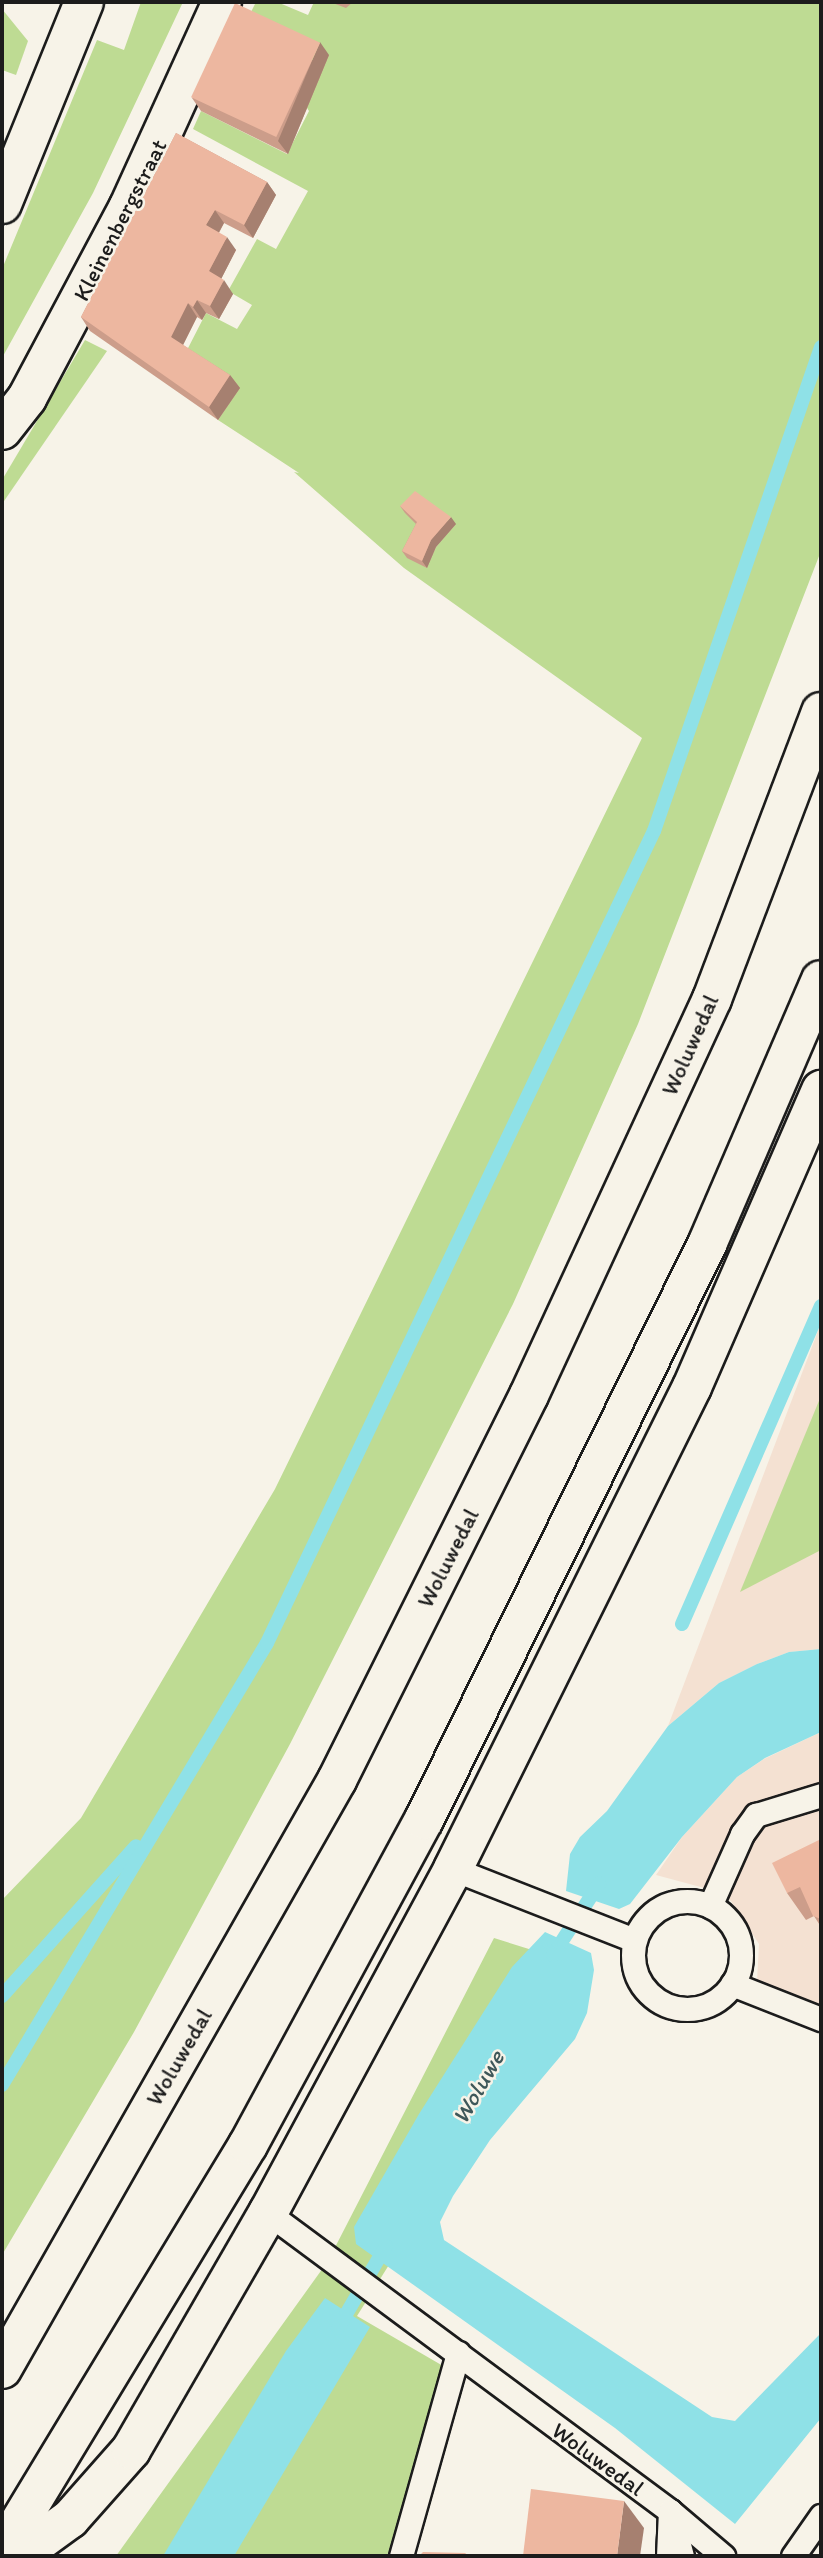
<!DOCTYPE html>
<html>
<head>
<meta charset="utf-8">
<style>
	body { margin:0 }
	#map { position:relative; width:823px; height:2558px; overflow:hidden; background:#f7f3e8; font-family:Itim,sans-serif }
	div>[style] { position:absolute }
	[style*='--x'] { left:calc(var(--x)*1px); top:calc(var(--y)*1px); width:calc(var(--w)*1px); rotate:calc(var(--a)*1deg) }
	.built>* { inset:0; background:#f4e1d2 }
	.green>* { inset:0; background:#bedb93 }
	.water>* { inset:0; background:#8fe1e7 }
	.stream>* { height:14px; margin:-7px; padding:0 7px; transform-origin:7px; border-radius:7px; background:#8fe1e7 }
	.roads { filter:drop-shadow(2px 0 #1c1c1c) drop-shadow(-2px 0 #1c1c1c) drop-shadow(0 2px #1c1c1c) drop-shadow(0 -2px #1c1c1c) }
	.service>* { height:23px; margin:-11.5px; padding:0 11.5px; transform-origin:11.5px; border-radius:11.5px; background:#f7f3e8 }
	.service>.ring { margin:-11.5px; padding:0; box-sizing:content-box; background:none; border:23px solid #f7f3e8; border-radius:50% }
	.minor>* { height:38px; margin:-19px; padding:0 19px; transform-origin:19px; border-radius:19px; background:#f7f3e8 }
	.secondary>* { height:38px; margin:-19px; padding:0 19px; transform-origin:19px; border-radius:19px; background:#f7f3e8 }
	.trunk>* { height:38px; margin:-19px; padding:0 19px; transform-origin:19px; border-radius:19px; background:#f7f3e8 }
	.wall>* { inset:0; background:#cc9d8a }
	.shaded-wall>* { inset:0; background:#a68070 }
	.building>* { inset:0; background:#edb7a0; transform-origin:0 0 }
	span { translate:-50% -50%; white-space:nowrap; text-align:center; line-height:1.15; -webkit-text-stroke:5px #f7f3e8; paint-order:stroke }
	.street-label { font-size:23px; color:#1c1c1c }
	.water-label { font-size:24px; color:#3e5759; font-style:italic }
	.frame { position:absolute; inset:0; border:4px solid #1c1c1c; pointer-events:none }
</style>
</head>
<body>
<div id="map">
	<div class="built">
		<i style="clip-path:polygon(821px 1323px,821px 1649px,789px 1652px,757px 1664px,719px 1683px,668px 1726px)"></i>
		<i style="clip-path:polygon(821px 1732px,821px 2014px,757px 1981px,759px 1944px,731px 1901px,708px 1889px,656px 1875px,682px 1837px,737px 1777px,764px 1759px)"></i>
	</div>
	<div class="green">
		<i style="clip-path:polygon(141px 2px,183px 2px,93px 193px,2px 358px,2px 269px,97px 40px,124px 50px)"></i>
		<i style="clip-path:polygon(evenodd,256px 2px,277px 2px,308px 15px,314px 2px,821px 2px,821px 551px,638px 1024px,513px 1304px,290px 1744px,134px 2032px,2px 2255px,2px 1900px,81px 1818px,275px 1489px,642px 738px,404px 568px,294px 472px,299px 473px,218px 420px,239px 388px,185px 354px,206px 313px,237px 329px,252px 305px,228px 291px,257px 239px,276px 249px,308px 191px,193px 129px,201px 111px,287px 154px,309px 111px,248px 18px,256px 2px,455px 524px,436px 547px,426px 568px,422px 529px,455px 524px)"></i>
		<i style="clip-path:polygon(2px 9px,28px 41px,16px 75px,2px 70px)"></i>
		<i style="clip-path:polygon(85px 340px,107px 351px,2px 504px,2px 480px)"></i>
		<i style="clip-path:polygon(821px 1396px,821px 1550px,740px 1592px)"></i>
		<i style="clip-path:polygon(494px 1938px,577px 1964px,357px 2316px,450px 2370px,392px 2556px,116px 2556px,328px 2261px)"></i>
	</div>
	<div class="water">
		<i style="clip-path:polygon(821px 1649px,821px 1732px,765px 1758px,737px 1777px,682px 1837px,630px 1904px,619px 1909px,566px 1891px,570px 1854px,580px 1837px,607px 1811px,668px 1726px,719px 1683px,757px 1664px,789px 1652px)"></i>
		<i style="clip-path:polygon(545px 1932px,591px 1953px,594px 1970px,587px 2013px,575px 2039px,490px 2140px,453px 2196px,440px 2222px,444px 2240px,712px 2417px,735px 2421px,821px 2333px,821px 2418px,735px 2524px,615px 2428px,356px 2244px,354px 2227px,419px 2114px,512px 1967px)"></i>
		<i style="clip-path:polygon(325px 2298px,370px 2327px,234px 2556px,163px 2556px,286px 2351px)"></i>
	</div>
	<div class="stream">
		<i style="--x:682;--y:1624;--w:347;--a:-66.4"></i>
		<i style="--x:553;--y:1955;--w:85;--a:-57.1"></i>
		<i style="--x:2;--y:1996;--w:201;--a:-48.2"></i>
		<i style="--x:2;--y:2085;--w:515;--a:-59.06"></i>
		<i style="--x:267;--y:1643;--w:900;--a:-64.52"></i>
		<i style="--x:654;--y:831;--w:512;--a:-70.96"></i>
		<i style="--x:338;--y:2328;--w:95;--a:-59.7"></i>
	</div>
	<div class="roads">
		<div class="service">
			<i style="--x:453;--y:1869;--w:194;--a:21.4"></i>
			<i class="ring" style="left:633px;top:1901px;width:85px;height:85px"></i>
			<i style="--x:710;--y:1906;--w:79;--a:-66"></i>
			<i style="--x:742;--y:1834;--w:24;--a:-54"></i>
			<i style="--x:756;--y:1815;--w:68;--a:-17.1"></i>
			<i style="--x:732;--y:1984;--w:96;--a:21.5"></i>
			<i style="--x:268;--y:2213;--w:500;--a:36.55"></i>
			<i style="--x:670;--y:2511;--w:70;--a:40.3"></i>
			<i style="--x:401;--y:2556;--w:211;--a:-74.3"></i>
			<i style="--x:668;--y:2556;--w:45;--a:-87.5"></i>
			<i style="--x:670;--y:2511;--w:47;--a:75.1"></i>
			<i style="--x:793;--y:2556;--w:49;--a:-55"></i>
		</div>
		<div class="minor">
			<i style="--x:2;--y:204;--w:218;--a:-67.9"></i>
			<i style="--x:2;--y:430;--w:41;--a:-52"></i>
			<i style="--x:27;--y:398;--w:217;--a:-62"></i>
			<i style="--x:129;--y:206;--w:224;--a:-65.5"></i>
		</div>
		<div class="secondary">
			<i style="--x:19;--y:2556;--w:63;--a:-36"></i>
			<i style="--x:70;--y:2519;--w:92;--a:-48.5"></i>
			<i style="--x:131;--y:2450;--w:274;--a:-60"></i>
			<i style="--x:268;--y:2213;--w:391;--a:-61.7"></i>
			<i style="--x:453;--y:1869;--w:538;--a:-63.63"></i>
			<i style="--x:692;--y:1387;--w:324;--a:-66.5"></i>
		</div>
		<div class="trunk">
			<i style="--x:2;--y:2369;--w:678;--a:-60.37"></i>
			<i style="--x:337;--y:1780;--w:430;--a:-63.5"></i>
			<i style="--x:529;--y:1395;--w:436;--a:-65.2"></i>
			<i style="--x:712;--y:999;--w:307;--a:-69.2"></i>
			<i style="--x:2;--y:2551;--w:475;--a:-58.8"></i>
			<i style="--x:248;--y:2145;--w:370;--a:-61.6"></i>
			<i style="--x:424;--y:1820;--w:644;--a:-63.83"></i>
			<i style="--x:708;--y:1242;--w:285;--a:-66.7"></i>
		</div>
	</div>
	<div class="wall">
		<i style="clip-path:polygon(330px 2px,353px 2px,346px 8px)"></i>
		<i style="clip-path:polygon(329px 55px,288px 154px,201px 111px,192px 98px)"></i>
		<i style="clip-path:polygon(176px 133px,267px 182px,276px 195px,253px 238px,224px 223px,219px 233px,236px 250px,221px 279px,233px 294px,219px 319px,206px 313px,202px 320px,197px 317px,183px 345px,230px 375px,240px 388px,218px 420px,90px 331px,81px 317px)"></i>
		<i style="clip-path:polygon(400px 506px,456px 524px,436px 547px,427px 568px,407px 558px,402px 551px,416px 524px,405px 513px)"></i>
		<i style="clip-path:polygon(821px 1839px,821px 1927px,814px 1916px,806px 1920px,787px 1893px)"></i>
	</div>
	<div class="shaded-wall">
		<i style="clip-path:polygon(320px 42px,329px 55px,288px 154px,278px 141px)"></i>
		<i style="clip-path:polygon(267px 182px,276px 195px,253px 238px,244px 225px)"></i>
		<i style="clip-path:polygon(215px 210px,224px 223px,215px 239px,206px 225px)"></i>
		<i style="clip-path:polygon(227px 237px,236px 250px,218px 285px,209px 271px)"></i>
		<i style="clip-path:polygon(224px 280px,233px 294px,219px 319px,210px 306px)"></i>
		<i style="clip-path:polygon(197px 300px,206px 313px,202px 320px,193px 307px)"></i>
		<i style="clip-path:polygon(188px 303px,197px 317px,180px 351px,171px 337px)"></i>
		<i style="clip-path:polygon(230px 375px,240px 388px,218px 420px,209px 407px)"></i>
		<i style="clip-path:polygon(451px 517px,456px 524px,436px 547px,427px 568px,422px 561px,431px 540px)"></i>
		<i style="clip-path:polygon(624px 2501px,644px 2528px,640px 2556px,617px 2556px)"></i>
	</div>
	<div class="building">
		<i style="left:235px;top:3px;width:94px;height:104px;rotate:25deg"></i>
		<i style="clip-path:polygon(176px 133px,267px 182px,244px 225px,215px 210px,206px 225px,227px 237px,209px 271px,224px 280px,210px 306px,197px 300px,193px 307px,188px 303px,171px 337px,230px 375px,209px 407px,81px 317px)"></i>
		<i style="clip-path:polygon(415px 491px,451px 517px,431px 540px,422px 561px,402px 551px,417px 522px,400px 506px)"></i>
		<i style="clip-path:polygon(821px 1839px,821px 1919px,813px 1916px,800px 1887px,787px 1893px,772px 1863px)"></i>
		<i style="clip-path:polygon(531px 2489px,624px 2501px,617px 2556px,523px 2556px)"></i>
		<i style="clip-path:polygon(423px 2552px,465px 2553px,469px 2556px,419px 2556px)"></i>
	</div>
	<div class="street-label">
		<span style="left:120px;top:220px;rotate:-63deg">Kleinenbergstraat</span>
		<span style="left:690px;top:1045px;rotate:-66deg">Woluwedal</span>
		<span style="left:448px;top:1558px;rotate:-63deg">Woluwedal</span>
		<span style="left:179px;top:2057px;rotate:-60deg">Woluwedal</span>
		<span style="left:598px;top:2459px;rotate:36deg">Woluwedal</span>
	</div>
	<div class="water-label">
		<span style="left:478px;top:2087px;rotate:-60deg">Woluwe</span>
	</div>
	<div class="frame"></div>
</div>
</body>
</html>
